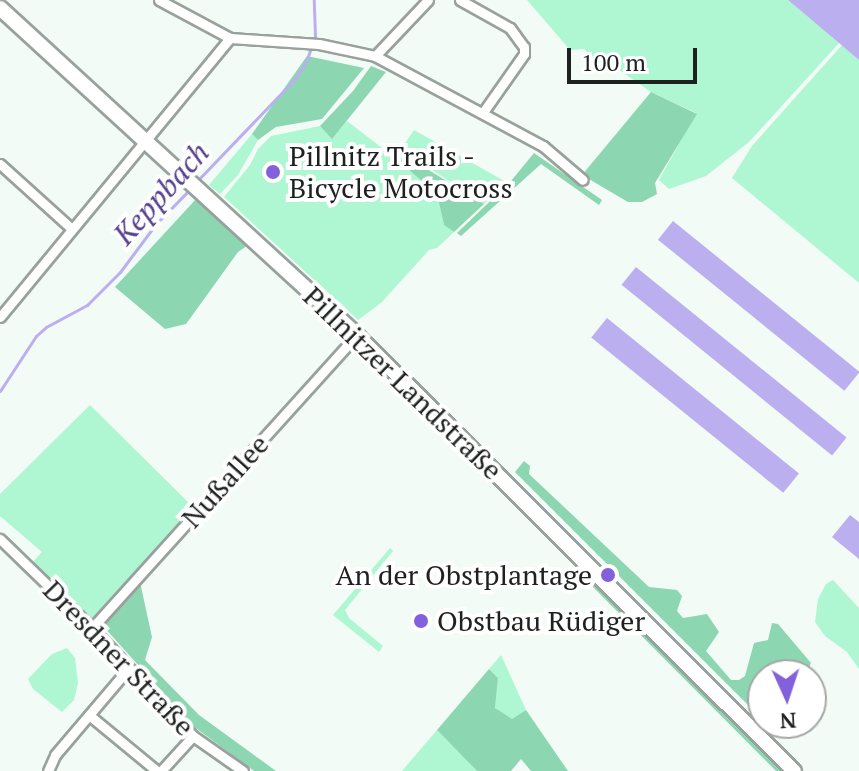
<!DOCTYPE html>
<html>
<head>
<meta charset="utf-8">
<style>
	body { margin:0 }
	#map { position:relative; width:859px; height:771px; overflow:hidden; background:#f2fbf6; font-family:"PT Serif",serif }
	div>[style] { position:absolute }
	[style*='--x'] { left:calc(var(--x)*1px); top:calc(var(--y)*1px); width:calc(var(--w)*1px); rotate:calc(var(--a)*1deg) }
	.green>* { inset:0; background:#aff6d3 }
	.forest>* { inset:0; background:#8cd6b2 }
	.water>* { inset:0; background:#bbafef; transform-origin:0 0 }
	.stream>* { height:3px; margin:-1.5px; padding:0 1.5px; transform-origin:1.5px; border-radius:1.5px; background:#bbafef }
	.roads { filter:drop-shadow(2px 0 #99a19c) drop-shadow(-2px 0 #99a19c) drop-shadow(0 2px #99a19c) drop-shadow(0 -2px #99a19c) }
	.minor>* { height:9px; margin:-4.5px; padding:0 4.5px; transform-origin:4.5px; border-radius:4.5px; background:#fff }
	.secondary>* { height:14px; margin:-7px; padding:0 7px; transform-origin:7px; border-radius:7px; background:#fff }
	.dots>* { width:22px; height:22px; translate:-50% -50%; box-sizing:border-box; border:4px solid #fff; border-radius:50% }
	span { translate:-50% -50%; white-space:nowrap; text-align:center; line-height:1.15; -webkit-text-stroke:8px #fff; paint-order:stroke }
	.poi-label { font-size:28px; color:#1e211f }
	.left { translate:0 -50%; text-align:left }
	.right { translate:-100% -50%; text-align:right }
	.street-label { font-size:28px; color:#1e211f }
	.water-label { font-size:30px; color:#55418d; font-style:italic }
	.north { position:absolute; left:747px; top:659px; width:80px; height:80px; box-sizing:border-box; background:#fff; border:2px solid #a5a6a5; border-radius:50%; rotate:177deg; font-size:22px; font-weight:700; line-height:32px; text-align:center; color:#1e211f }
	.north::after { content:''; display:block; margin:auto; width:28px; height:36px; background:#8361dc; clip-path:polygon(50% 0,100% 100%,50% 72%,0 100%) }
	.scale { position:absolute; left:567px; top:48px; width:130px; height:36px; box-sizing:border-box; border:4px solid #1e211f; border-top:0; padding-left:10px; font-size:24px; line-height:28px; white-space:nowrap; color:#1e211f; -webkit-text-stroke:6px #fff; paint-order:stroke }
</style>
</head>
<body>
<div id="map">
	<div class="green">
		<i style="clip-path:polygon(527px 0,788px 0,839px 43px,749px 142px,706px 176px,669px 189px,659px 180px,696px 113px,651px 92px,612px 65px,601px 64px,584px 49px,570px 50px)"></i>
		<i style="clip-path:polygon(842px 45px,859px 60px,859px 283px,732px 178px,752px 146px)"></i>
		<i style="clip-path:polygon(347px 121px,395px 158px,414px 130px,506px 182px,484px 204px,408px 154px,437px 194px,444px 225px,454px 232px,437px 248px,429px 250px,382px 302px,358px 320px,224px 197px,250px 165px,258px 149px,271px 136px,320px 126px,332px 138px)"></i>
		<i style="clip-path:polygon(252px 134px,258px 140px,238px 175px,220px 194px,209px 185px)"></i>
		<i style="clip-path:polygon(90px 405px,193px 507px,93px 620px,32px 563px,42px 552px,0 516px,0 494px)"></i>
		<i style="clip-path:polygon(390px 548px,393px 551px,345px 610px,349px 618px,383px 646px,379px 652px,333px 615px)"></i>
		<i style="clip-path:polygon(833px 580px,859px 608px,859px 669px,847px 652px,825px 636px,815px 622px,818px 599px,826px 584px)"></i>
		<i style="clip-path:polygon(67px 648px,75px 658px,78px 683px,74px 700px,62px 712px,33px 689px,28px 679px,52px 654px)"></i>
		<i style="clip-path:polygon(501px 655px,526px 710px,512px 719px,501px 715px,495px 707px,498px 678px,489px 669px)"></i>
		<i style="clip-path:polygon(437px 730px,477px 771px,402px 771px)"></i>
	</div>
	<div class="forest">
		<i style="clip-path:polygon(307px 56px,364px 68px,322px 119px,276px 127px,258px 140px,252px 134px)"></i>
		<i style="clip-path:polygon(371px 66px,386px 72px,332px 139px,320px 126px,353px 91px)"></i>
		<i style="clip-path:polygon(651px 92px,697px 114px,655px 183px,657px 194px,642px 202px,628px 202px,582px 175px)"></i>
		<i style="clip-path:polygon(534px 153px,602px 200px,599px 205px,541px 164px,461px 236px,457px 233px,511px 181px)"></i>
		<i style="clip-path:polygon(408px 154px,419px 164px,484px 204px,454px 232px,444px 225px,437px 194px,400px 162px)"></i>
		<i style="clip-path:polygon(197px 198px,248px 245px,238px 252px,186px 324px,165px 329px,115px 287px)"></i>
		<i style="clip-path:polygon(524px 461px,530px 466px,529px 474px,649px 587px,677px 590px,682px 596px,677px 611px,683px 618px,707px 614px,719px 632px,706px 651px,731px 680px,739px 680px,745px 676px,754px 643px,768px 640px,772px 623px,778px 624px,811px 663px,806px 675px,763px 675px,763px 720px,515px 472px)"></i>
		<i style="clip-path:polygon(581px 567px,785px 771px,776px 771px,589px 583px,577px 574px,565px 587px,562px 585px)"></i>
		<i style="clip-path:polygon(140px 582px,152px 637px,145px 660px,199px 715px,276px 771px,254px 771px,193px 726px,103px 626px)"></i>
		<i style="clip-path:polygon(489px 669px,498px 678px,495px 708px,512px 719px,526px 710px,568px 771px,531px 771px,521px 759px,511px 771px,477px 771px,437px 730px)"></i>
	</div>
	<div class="water">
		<i style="clip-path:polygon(788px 0,859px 0,859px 60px,839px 43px)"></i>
		<i style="left:673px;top:221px;width:240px;height:24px;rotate:39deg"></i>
		<i style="left:636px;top:267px;width:271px;height:23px;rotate:39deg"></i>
		<i style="left:607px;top:318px;width:247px;height:25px;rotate:39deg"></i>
		<i style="clip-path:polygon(850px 515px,859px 522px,859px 559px,832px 537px)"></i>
	</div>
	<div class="stream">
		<i style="--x:197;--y:181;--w:140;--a:-46.2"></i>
		<i style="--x:294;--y:80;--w:22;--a:-56"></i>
		<i style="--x:306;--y:62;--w:28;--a:-71"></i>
		<i style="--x:315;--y:36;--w:36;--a:-92"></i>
		<i style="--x:0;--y:391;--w:66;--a:-56.8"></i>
		<i style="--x:36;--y:336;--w:13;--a:-42"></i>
		<i style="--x:46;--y:327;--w:47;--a:-28.2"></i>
		<i style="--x:87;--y:305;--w:47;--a:-45"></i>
		<i style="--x:120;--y:272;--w:59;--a:-53.3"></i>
		<i style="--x:155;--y:225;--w:49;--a:-45.8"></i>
	</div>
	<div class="roads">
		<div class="minor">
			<i style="--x:159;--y:0;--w:81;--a:28.2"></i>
			<i style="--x:230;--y:38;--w:89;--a:3.9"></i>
			<i style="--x:319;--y:44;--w:57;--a:12.1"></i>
			<i style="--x:375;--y:56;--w:191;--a:28.2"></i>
			<i style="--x:543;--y:146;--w:52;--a:40.4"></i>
			<i style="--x:460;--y:0;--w:57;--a:29.2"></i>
			<i style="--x:510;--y:28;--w:24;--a:54"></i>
			<i style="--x:524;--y:47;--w:7;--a:90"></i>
			<i style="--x:524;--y:54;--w:70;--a:125.1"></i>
			<i style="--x:375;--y:56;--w:77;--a:-46.6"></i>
			<i style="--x:0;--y:164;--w:97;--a:42.1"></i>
			<i style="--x:0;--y:317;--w:362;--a:-50.5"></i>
			<i style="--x:0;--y:539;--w:128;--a:44.1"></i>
			<i style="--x:92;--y:628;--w:148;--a:46.9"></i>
			<i style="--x:193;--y:736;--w:61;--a:35"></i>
			<i style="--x:92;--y:628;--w:395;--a:-47.9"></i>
			<i style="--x:89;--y:715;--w:88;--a:39.5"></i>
			<i style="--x:48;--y:771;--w:17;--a:-66"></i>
			<i style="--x:55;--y:755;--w:113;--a:-49.7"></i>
			<i style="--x:161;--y:771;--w:47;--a:-47.6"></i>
		</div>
		<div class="secondary">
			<i style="--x:0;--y:8;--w:484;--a:42.5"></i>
			<i style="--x:357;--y:335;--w:617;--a:44.93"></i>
		</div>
	</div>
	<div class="dots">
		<i style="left:273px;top:172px;background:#8361dc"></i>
		<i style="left:608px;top:575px;background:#8361dc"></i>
		<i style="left:421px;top:621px;background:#8361dc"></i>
	</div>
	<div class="poi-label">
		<span class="left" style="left:289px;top:172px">Pillnitz Trails -<br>Bicycle Motocross</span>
		<span class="right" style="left:592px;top:575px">An der Obstplantage</span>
		<span class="left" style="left:437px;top:621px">Obstbau Rüdiger</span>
	</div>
	<div class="street-label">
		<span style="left:403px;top:383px;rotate:44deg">Pillnitzer Landstraße</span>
		<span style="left:225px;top:481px;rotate:-48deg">Nußallee</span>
		<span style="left:119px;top:658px;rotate:46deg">Dresdner Straße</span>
	</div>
	<div class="water-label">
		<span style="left:161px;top:193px;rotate:-48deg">Keppbach</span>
	</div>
	<div class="north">N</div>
	<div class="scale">100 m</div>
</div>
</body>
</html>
